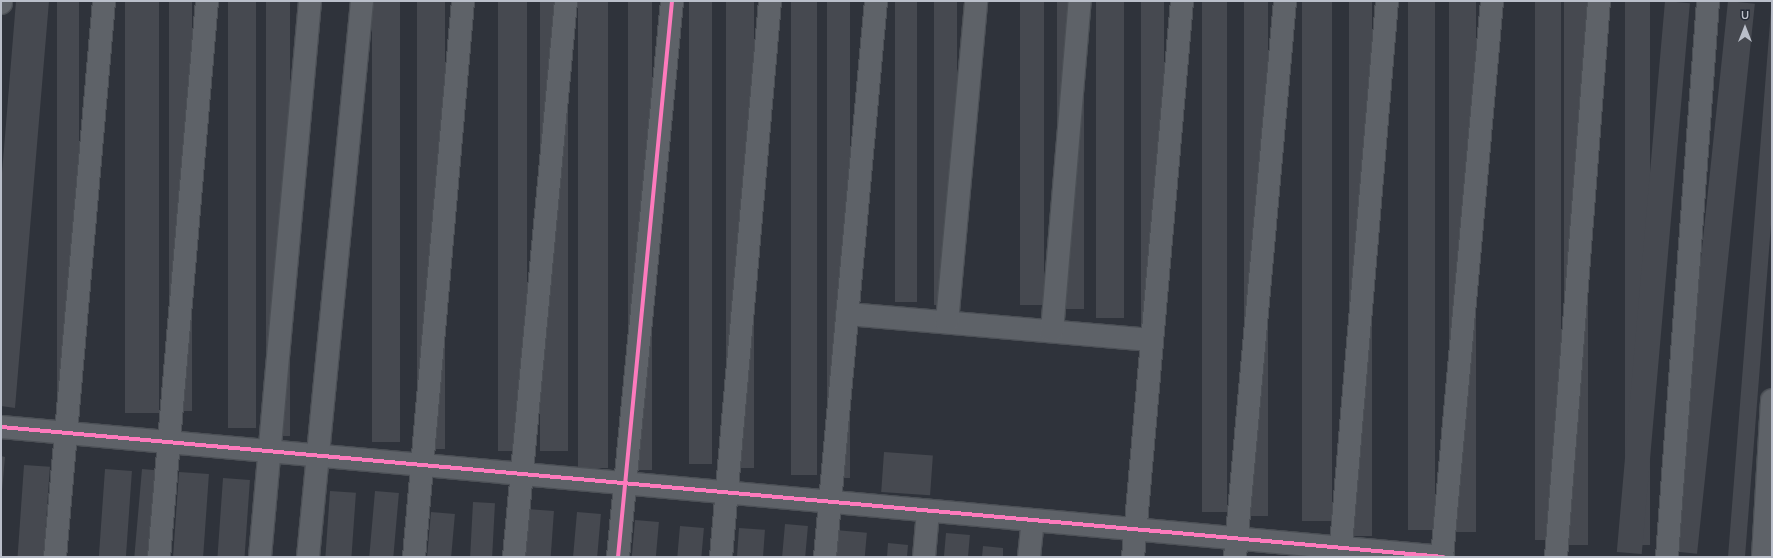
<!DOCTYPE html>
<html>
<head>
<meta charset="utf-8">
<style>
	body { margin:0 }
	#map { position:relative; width:1773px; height:558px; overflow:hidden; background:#2f333b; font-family:"Nunito Sans",sans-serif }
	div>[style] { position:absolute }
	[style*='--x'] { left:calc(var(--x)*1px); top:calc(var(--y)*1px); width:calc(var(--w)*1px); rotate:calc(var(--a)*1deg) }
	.building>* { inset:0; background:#464950; transform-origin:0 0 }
	.roads { filter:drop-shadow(1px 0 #4c5056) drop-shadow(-1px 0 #4c5056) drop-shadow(0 1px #4c5056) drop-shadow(0 -1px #4c5056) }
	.street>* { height:22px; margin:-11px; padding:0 11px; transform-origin:11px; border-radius:11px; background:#5e6268 }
	.cycleway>* { height:4px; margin:-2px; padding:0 2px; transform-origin:2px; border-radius:2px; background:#fd7abc }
	span { translate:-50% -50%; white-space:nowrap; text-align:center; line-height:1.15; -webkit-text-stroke:3.5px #222936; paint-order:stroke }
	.frame { position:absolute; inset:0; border:2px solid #babfca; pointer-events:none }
	.north { position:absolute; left:1725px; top:8px; width:40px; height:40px; -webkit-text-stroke:3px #222936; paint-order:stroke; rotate:0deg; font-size:11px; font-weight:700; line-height:16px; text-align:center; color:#babfca }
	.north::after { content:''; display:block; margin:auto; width:14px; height:18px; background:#babfca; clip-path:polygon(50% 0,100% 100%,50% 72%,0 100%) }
</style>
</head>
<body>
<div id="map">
	<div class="building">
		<i style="clip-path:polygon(16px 1px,49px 1px,15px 408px,1px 406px,1px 185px)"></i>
		<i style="left:57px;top:1px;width:22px;height:413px"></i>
		<i style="left:125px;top:1px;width:34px;height:412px"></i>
		<i style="left:169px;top:1px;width:23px;height:410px"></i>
		<i style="left:228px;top:1px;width:28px;height:427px"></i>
		<i style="left:266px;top:1px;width:24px;height:435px"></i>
		<i style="left:372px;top:1px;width:28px;height:441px"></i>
		<i style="left:417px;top:1px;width:28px;height:448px"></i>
		<i style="left:498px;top:1px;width:29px;height:450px"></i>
		<i style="left:540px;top:1px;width:28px;height:450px"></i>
		<i style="left:578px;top:1px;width:30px;height:467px"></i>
		<i style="left:628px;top:1px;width:24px;height:469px"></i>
		<i style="left:689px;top:1px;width:23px;height:463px"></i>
		<i style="left:726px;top:1px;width:28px;height:467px"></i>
		<i style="left:791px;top:1px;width:26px;height:474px"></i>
		<i style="left:827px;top:1px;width:23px;height:477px"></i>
		<i style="left:895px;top:1px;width:22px;height:301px"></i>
		<i style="left:934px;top:1px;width:23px;height:304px"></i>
		<i style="left:1020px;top:1px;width:24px;height:304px"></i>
		<i style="left:1057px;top:1px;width:27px;height:308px"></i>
		<i style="left:1096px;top:1px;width:28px;height:317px"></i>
		<i style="left:1141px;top:1px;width:23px;height:322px"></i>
		<i style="left:1202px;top:1px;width:25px;height:511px"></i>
		<i style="left:1244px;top:1px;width:24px;height:515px"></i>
		<i style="left:1302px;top:1px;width:30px;height:520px"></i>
		<i style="left:1349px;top:1px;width:23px;height:535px"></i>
		<i style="left:1408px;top:1px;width:27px;height:529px"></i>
		<i style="left:1449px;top:1px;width:27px;height:531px"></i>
		<i style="left:1535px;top:1px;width:26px;height:539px"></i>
		<i style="left:1564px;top:1px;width:24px;height:544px"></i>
		<i style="left:1625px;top:1px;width:25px;height:544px"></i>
		<i style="left:1665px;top:1px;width:25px;height:553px;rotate:5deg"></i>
		<i style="left:1728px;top:1px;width:27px;height:553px;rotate:6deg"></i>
		<i style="clip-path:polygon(1771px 10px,1772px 212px,1745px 557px,1728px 557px)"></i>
		<i style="left:884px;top:452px;width:49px;height:40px;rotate:4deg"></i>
		<i style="clip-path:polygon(1px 456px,5px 457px,2px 491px,1px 491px)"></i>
		<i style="left:24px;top:465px;width:26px;height:92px;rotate:4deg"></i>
		<i style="left:105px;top:469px;width:27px;height:88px;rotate:4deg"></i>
		<i style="left:142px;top:469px;width:23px;height:88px;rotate:5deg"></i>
		<i style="left:179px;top:472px;width:30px;height:85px;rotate:4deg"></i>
		<i style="left:223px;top:478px;width:27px;height:79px;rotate:4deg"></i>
		<i style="left:330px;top:491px;width:26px;height:66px;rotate:4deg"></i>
		<i style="left:375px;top:491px;width:24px;height:66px;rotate:5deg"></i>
		<i style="left:473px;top:502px;width:22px;height:55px;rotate:3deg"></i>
		<i style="left:527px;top:509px;width:27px;height:48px;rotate:4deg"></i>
		<i style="left:431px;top:512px;width:24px;height:45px;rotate:5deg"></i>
		<i style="left:577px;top:512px;width:24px;height:45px;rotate:5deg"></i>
		<i style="left:635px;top:520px;width:24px;height:37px;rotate:5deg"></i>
		<i style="left:785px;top:524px;width:23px;height:33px;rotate:5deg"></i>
		<i style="left:680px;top:526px;width:24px;height:31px;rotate:5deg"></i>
		<i style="left:739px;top:528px;width:26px;height:29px;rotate:4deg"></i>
		<i style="left:835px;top:530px;width:32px;height:27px;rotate:5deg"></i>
		<i style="left:946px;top:533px;width:24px;height:24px;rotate:5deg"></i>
		<i style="clip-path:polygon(888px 543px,908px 545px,907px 557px,887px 557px)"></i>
		<i style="clip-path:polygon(983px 546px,1003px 548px,1003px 557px,982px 557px)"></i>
	</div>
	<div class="roads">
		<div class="street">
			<i style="--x:1;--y:3;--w:2;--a:-90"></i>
			<i style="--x:847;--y:314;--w:306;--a:4.9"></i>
			<i style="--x:947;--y:322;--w:322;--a:-84.8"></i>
			<i style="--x:1052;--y:331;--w:331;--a:-85.2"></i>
			<i style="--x:1;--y:427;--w:1448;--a:5.15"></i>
			<i style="--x:55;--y:557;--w:558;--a:-84.96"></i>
			<i style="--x:159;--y:557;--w:558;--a:-85.07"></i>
			<i style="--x:260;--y:557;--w:558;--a:-84.86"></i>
			<i style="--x:308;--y:557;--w:559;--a:-84.45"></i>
			<i style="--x:414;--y:557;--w:558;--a:-84.96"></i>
			<i style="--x:514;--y:557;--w:558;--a:-84.66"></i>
			<i style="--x:618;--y:557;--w:559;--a:-84.45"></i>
			<i style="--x:721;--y:557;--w:558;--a:-84.96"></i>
			<i style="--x:825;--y:557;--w:558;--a:-84.76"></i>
			<i style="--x:924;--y:557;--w:46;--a:-85"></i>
			<i style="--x:1029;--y:557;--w:37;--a:-84"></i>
			<i style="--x:1133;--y:557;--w:558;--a:-84.96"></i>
			<i style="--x:1235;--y:557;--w:558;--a:-84.86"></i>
			<i style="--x:1340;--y:557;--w:558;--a:-85.17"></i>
			<i style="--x:1442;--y:557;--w:558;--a:-84.86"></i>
			<i style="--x:1556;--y:557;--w:558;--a:-85.58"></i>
			<i style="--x:1667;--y:557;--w:558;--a:-85.78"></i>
			<i style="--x:1763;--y:557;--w:157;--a:-86.7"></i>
		</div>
	</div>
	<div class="cycleway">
		<i style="--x:1;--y:427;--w:1448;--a:5.15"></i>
		<i style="--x:618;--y:557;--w:559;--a:-84.45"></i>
	</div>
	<div class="frame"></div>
	<div class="north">U</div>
</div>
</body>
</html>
